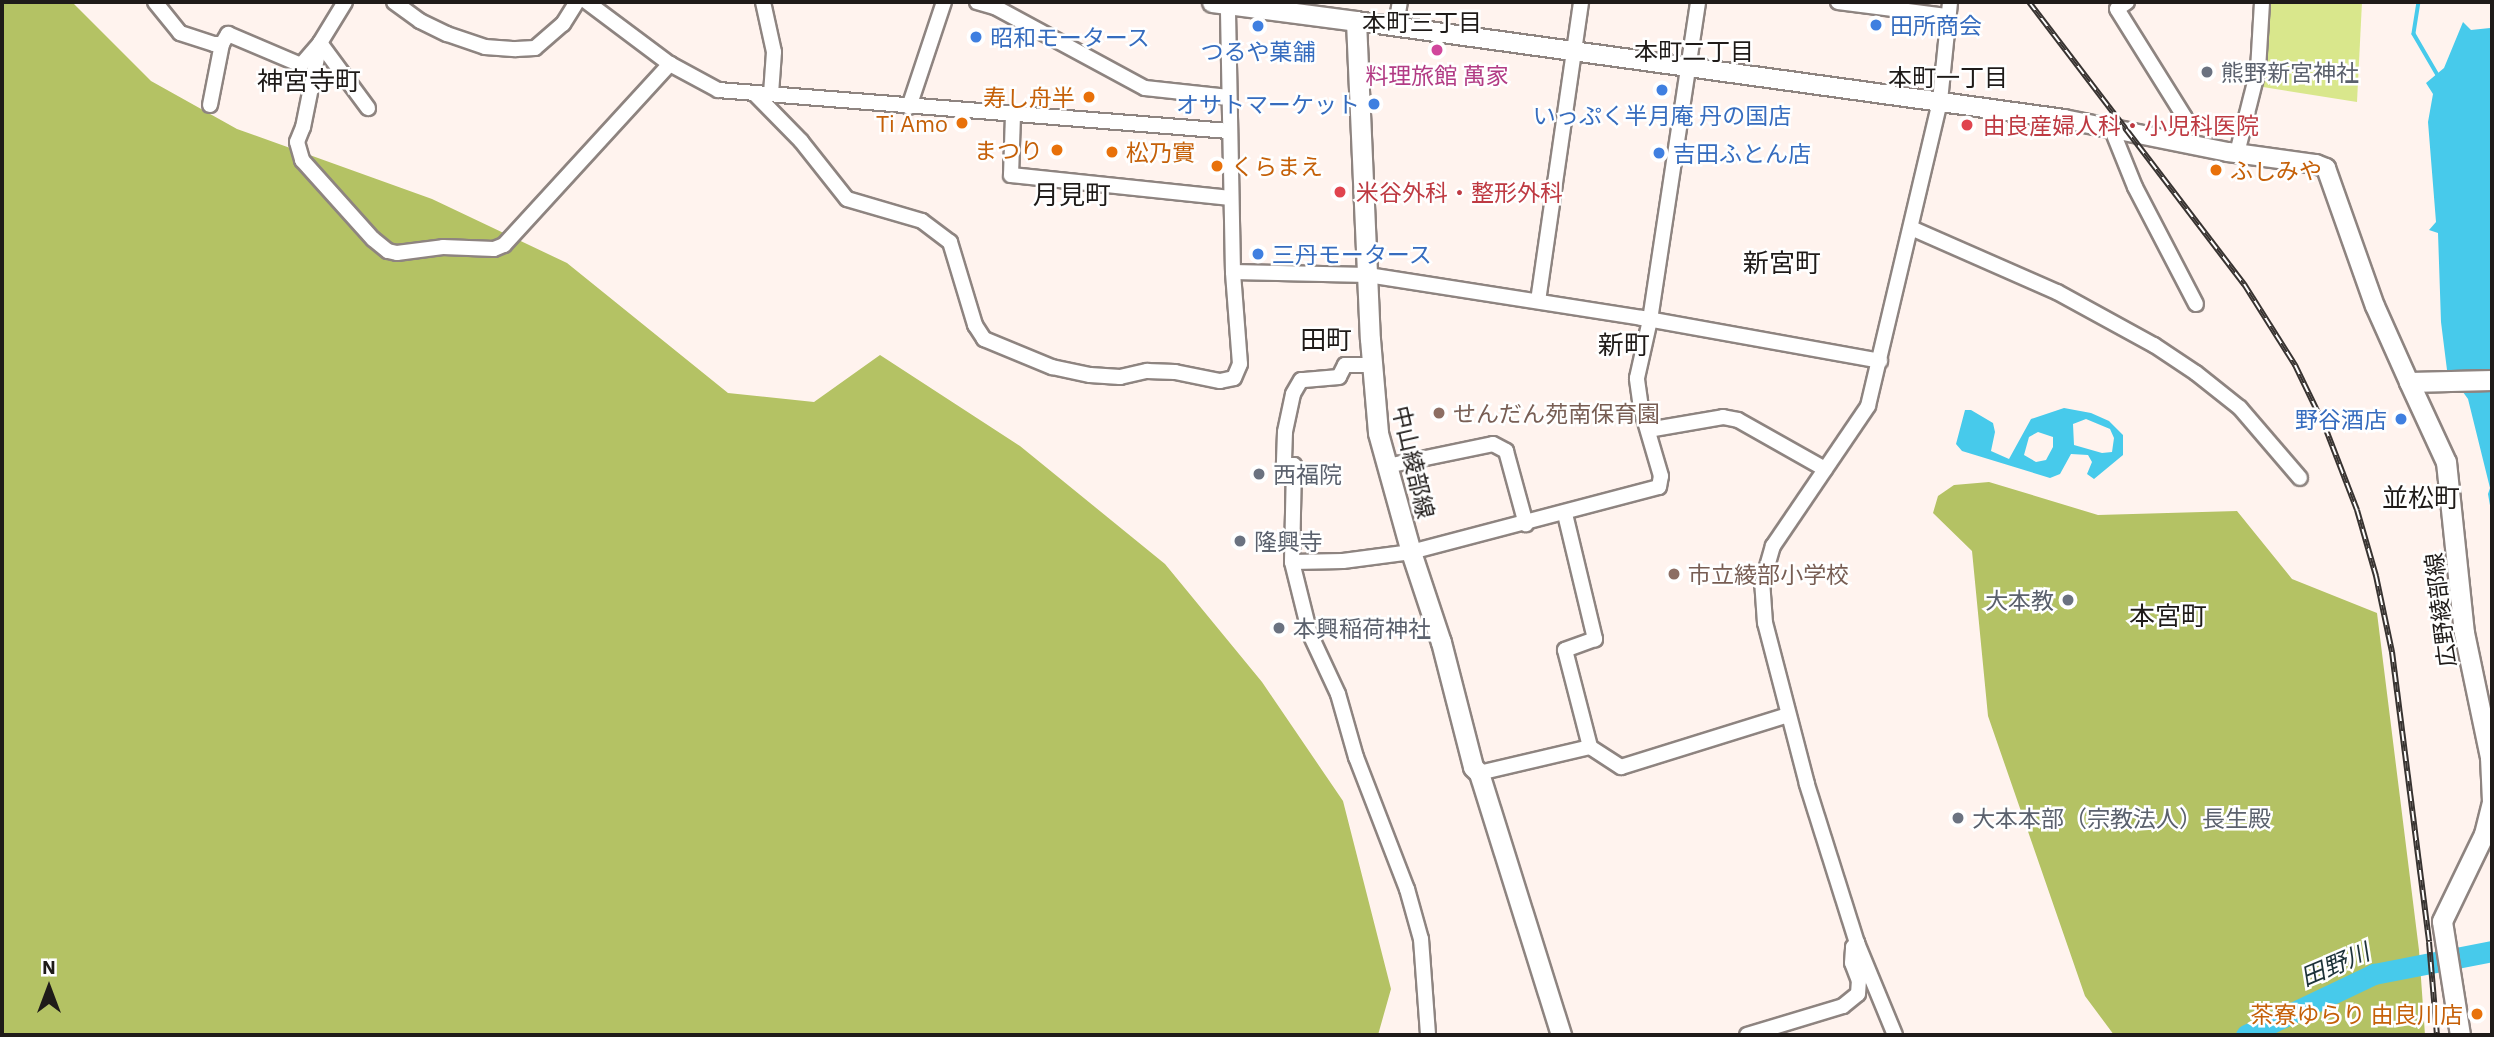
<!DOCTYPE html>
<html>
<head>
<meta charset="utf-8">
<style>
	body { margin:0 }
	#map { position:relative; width:2494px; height:1037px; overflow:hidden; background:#fff3ee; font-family:"IBM Plex Sans","Noto Sans JP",sans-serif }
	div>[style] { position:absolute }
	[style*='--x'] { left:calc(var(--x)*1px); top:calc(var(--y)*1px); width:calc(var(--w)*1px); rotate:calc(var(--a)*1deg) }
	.green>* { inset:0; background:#d9e78c }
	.forest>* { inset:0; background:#b4c264 }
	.water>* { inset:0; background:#47caeb }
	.stream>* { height:3.5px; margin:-1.75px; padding:0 1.75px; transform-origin:1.75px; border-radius:1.75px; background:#47caeb }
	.river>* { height:21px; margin:-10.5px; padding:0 10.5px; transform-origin:10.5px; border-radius:10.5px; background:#47caeb }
	.roads { filter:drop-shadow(2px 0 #8e8480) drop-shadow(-2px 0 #8e8480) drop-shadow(0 2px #8e8480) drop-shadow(0 -2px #8e8480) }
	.minor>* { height:14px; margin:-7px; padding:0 7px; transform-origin:7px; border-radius:7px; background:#fff }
	.tertiary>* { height:18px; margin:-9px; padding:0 9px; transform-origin:9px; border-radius:9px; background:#fff }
	.secondary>* { height:19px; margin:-9.5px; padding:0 9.5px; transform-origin:9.5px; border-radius:9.5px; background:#fff }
	.rail>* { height:6px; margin-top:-3px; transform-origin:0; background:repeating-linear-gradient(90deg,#fff 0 10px,#383331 0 20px); box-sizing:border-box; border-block:2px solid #383331 }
	.dots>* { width:19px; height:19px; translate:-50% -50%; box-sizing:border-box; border:4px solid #fff; border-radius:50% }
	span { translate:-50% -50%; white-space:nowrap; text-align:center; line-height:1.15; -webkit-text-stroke:5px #fff; paint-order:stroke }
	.shop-label { font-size:23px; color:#366cbe }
	.left { translate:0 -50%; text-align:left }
	.right { translate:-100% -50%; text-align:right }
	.worship-label { font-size:23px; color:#5b616d }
	.hotel-label { font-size:23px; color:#b23c85 }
	.food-label { font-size:23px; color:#c56008 }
	.health-label { font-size:23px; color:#be3a42 }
	.education-label { font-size:23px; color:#785e54 }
	.street-label { font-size:23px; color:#1f1b19 }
	.neighbourhood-label { font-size:24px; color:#1f1b19 }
	.water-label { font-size:24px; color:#1d3339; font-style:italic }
	.quarter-label { font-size:26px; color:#1f1b19 }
	.frame { position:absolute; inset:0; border:4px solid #1f1b19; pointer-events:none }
	.north { position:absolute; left:14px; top:953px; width:70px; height:70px; -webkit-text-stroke:5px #fff; paint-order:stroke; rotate:0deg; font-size:19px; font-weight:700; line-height:28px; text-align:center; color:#1f1b19 }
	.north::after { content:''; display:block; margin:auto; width:24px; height:32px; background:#1f1b19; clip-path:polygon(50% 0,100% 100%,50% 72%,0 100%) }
</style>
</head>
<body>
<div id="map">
	<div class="green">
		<i style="clip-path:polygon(2269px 2px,2362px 2px,2357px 102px,2263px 87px)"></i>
	</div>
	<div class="forest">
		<i style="clip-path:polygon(2px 2px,72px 2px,151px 81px,237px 129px,432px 199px,567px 263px,728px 393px,814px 402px,880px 355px,1020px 446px,1165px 564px,1262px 682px,1343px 801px,1391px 989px,1378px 1035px,2px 1035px)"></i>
		<i style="clip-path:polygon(1989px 482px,2098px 515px,2237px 511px,2292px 579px,2377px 613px,2419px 950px,2425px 1035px,2114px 1035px,2085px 996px,1988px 716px,1972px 551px,1933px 513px,1938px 496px,1954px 485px)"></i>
	</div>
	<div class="water">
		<i style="clip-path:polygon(2463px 22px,2471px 30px,2490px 28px,2492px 25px,2492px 517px,2488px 494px,2490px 488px,2468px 399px,2447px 370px,2441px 322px,2438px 233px,2429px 230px,2436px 222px,2428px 122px,2433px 94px,2426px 83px,2444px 68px)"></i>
		<i style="clip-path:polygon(evenodd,2064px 408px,2091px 413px,2109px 421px,2123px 435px,2123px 455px,2094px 479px,2087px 474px,2092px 462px,2088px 455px,2071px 454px,2060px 474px,2050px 478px,1962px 451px,1956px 444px,1965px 410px,1971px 410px,1993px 423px,1995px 432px,1991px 451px,2009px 459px,2031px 419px,2064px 408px,2086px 419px,2110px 429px,2114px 438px,2112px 452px,2102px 453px,2074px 445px,2073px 424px,2086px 419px,2064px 408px,2038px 432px,2053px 437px,2053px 447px,2046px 460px,2036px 462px,2024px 455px,2029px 437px,2038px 432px)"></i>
	</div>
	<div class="stream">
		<i style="--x:2419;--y:2;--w:32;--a:99"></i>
		<i style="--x:2414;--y:34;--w:50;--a:59.8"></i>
	</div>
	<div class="river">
		<i style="--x:2246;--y:1035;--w:142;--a:-25.5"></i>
		<i style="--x:2374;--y:974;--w:120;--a:-11"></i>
	</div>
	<div class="roads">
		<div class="minor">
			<i style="--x:155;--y:2;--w:40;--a:51"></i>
			<i style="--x:180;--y:33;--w:36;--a:18"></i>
			<i style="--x:214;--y:44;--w:8;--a:0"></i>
			<i style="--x:222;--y:44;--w:12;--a:-59"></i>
			<i style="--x:228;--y:34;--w:79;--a:23"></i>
			<i style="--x:301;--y:65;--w:29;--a:-49"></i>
			<i style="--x:320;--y:43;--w:81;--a:53.6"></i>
			<i style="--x:345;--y:2;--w:48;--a:121.4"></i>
			<i style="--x:320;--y:43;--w:86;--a:101.4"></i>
			<i style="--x:303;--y:127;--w:16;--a:112"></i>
			<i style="--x:297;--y:142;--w:19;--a:74"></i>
			<i style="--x:302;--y:160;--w:106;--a:48.1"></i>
			<i style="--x:373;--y:239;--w:19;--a:39"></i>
			<i style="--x:388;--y:251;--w:9;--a:13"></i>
			<i style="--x:397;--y:253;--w:46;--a:-7.4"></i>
			<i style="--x:443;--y:247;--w:51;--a:2.2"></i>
			<i style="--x:494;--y:249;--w:11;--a:-22"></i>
			<i style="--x:504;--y:245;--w:246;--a:-47.5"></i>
			<i style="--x:394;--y:2;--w:32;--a:36"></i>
			<i style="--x:420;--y:21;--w:30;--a:26"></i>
			<i style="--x:447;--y:34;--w:40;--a:18.9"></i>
			<i style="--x:485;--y:47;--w:31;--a:4"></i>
			<i style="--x:516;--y:49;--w:19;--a:-3"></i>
			<i style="--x:535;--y:48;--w:37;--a:-41"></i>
			<i style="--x:563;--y:24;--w:26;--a:-58"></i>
			<i style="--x:587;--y:2;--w:104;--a:36.8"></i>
			<i style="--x:670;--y:64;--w:55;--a:28.4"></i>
			<i style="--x:718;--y:90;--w:513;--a:4.59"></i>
			<i style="--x:763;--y:2;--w:51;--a:77.6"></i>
			<i style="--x:774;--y:52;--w:42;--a:94.1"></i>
			<i style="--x:977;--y:2;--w:19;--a:16"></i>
			<i style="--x:995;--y:7;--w:170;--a:28.4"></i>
			<i style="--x:1145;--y:88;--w:84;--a:6.1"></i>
			<i style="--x:1838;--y:2;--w:111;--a:7.3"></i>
			<i style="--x:2127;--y:2;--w:12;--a:145"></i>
			<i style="--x:2117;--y:9;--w:128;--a:58"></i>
			<i style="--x:2185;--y:118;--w:24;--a:92"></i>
			<i style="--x:1396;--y:26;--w:24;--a:-81"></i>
			<i style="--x:755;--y:94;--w:66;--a:45.6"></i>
			<i style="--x:801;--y:141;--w:74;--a:51.6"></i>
			<i style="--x:847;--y:199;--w:78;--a:16.3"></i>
			<i style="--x:922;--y:221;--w:35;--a:37"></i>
			<i style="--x:950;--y:242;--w:87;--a:73.2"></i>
			<i style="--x:975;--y:325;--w:17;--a:57"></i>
			<i style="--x:984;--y:339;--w:74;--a:22.4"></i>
			<i style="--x:1052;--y:367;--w:39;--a:12"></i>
			<i style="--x:1090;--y:375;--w:30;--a:4"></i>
			<i style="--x:1120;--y:377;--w:28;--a:-13"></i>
			<i style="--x:1147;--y:371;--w:28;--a:2"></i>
			<i style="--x:1175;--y:372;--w:46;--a:11.3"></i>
			<i style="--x:1220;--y:381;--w:14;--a:-12"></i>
			<i style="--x:1234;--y:378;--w:15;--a:-67"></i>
			<i style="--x:1240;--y:364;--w:92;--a:-94.4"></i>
			<i style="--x:1233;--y:272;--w:270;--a:-91.1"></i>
			<i style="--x:210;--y:105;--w:62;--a:-78.9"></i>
			<i style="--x:909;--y:107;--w:111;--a:-71.6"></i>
			<i style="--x:1013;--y:115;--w:60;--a:91.9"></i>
			<i style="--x:1011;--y:175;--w:221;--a:6"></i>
			<i style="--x:2112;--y:130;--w:61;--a:68"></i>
			<i style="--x:2135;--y:187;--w:132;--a:62.5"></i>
			<i style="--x:2237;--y:153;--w:86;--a:-75.8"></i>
			<i style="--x:2258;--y:70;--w:68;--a:-86.6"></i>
			<i style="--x:1911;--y:228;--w:159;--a:23.7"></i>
			<i style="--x:2057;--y:292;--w:111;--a:28.7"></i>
			<i style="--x:2154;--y:345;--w:50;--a:33.7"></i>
			<i style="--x:2196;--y:373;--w:56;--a:38.5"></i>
			<i style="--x:2240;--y:408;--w:92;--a:49.4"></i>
			<i style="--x:1233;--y:272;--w:135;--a:1.3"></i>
			<i style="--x:1368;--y:275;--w:277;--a:8.9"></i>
			<i style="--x:1642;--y:318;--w:242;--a:10.2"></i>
			<i style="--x:1538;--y:301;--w:302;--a:-81.8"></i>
			<i style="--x:1372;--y:365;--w:27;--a:180"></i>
			<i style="--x:1345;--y:365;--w:13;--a:117"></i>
			<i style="--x:1339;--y:377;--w:38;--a:175"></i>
			<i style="--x:1301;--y:380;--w:16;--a:120"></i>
			<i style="--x:1293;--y:394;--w:39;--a:102"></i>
			<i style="--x:1285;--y:432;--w:33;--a:92"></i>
			<i style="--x:1284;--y:465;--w:10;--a:0"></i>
			<i style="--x:1294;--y:465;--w:97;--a:91.2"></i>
			<i style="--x:1292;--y:562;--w:74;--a:76"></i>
			<i style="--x:1310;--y:634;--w:66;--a:65"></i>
			<i style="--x:1338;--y:694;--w:66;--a:74.1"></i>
			<i style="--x:1356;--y:757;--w:142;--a:68.9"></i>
			<i style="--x:1407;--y:889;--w:52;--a:74.4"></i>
			<i style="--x:1421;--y:939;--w:96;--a:85.8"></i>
			<i style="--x:1648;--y:430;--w:76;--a:-9.8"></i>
			<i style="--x:1723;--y:417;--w:15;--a:11"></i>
			<i style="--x:1738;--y:420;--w:100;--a:29.4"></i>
			<i style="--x:1387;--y:466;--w:108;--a:-11.7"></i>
			<i style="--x:1493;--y:444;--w:15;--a:28"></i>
			<i style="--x:1506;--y:451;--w:76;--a:74.7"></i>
			<i style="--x:1565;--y:514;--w:129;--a:76.5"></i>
			<i style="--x:1595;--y:639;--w:32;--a:160"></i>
			<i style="--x:1565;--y:650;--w:100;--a:75.5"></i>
			<i style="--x:1292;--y:562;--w:51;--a:-1.1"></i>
			<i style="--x:1343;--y:561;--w:69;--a:-7.5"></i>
			<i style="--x:1411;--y:552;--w:256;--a:-14.7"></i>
			<i style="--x:1659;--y:487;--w:11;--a:-80"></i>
			<i style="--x:1661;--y:476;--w:71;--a:-106.4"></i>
			<i style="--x:1641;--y:408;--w:30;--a:-98"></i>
			<i style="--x:1637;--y:378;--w:59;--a:-77.4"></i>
			<i style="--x:1650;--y:320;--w:322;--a:-81.4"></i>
			<i style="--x:1479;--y:773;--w:114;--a:-13.2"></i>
			<i style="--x:1590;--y:747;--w:37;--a:33"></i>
			<i style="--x:1621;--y:767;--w:175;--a:-17.3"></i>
			<i style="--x:1747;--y:1035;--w:100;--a:-16.8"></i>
			<i style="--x:1843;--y:1006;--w:19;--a:-39"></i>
			<i style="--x:1858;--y:994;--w:13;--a:-86"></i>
			<i style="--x:1859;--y:981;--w:19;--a:-111"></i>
			<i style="--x:1852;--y:963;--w:16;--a:-86"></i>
			<i style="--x:1853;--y:947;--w:6;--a:-45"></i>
			<i style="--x:1895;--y:1035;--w:100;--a:-112.4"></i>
			<i style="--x:1857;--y:943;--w:167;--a:-107.5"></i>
			<i style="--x:1807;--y:784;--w:166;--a:-104.6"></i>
			<i style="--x:1765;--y:623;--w:39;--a:-94"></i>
			<i style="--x:1762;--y:584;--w:40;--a:-74"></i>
			<i style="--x:1773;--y:546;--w:169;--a:-55.8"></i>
			<i style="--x:1868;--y:406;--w:313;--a:-76.7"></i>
			<i style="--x:1940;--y:101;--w:100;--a:-84.2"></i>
		</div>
		<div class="tertiary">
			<i style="--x:1356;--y:21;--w:715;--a:7.88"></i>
			<i style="--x:2064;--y:119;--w:167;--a:11.4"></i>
			<i style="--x:2228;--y:152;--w:89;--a:7.8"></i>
			<i style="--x:2316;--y:164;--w:11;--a:22"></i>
			<i style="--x:2326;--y:168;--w:146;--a:70.5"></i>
			<i style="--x:2375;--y:306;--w:83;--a:65.9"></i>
		</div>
		<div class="secondary">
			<i style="--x:1212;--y:2;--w:145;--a:7.5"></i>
			<i style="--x:1356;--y:21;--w:318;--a:87.5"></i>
			<i style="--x:1370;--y:339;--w:94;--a:85.1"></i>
			<i style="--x:1378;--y:433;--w:123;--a:74.5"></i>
			<i style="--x:1411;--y:552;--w:95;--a:71.6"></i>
			<i style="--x:1441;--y:642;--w:129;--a:75.6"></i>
			<i style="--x:1473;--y:767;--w:8;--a:45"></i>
			<i style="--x:1479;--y:773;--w:275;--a:72.6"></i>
			<i style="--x:2460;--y:1035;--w:115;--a:-99"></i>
			<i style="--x:2442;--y:921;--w:97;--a:-64.2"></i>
			<i style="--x:2484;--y:834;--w:34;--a:-76"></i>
			<i style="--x:2492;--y:801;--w:44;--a:-92.6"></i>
			<i style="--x:2490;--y:757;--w:127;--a:-101.8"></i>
			<i style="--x:2464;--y:633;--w:172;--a:-96"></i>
			<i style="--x:2446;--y:462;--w:88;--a:-114.8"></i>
			<i style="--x:2409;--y:382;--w:83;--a:-1.4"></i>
		</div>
	</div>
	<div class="rail">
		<i style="--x:2029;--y:2;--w:355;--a:52.7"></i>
		<i style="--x:2244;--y:284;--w:96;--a:57.8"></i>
		<i style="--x:2295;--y:365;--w:69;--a:64.2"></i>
		<i style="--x:2325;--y:427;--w:89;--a:68.9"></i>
		<i style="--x:2357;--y:510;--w:69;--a:73.9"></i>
		<i style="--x:2376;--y:576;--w:78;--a:78.1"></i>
		<i style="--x:2392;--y:652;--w:292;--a:82.7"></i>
		<i style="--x:2429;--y:942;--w:93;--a:85.1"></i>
	</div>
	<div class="dots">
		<i style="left:1876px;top:25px;background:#3f7fe0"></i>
		<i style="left:1258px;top:26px;background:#3f7fe0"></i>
		<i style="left:976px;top:37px;background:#3f7fe0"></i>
		<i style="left:1437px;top:50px;background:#d1479c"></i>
		<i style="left:2207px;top:72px;background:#6b7280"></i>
		<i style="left:1662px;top:90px;background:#3f7fe0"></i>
		<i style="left:1089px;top:97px;background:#e8710a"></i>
		<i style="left:1374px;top:104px;background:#3f7fe0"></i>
		<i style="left:962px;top:123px;background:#e8710a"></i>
		<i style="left:1967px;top:125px;background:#e0444e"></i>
		<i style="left:1057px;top:150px;background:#e8710a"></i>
		<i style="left:1112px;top:152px;background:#e8710a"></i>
		<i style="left:1659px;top:153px;background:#3f7fe0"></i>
		<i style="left:1217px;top:166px;background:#e8710a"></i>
		<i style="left:2216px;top:170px;background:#e8710a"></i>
		<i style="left:1340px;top:192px;background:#e0444e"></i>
		<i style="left:1258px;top:254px;background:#3f7fe0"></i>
		<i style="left:1439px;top:413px;background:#8d6e63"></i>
		<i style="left:2401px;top:419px;background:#3f7fe0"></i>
		<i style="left:1259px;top:474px;background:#6b7280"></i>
		<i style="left:1240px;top:541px;background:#6b7280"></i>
		<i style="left:1674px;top:574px;background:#8d6e63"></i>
		<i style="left:2068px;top:600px;background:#6b7280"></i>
		<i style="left:1279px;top:628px;background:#6b7280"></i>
		<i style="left:1958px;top:818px;background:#6b7280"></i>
		<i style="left:2477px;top:1014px;background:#e8710a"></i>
	</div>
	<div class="shop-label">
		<span class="left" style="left:1890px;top:25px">田所商会</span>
		<span class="left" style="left:990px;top:37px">昭和モータース</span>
		<span style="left:1258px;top:51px">つるや菓舗</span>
		<span class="right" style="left:1360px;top:104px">オサトマーケット</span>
		<span style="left:1662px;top:115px">いっぷく半月庵 丹の国店</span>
		<span class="left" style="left:1673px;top:153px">吉田ふとん店</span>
		<span class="left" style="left:1272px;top:254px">三丹モータース</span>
		<span class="right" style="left:2387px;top:419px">野谷酒店</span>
	</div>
	<div class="worship-label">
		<span class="left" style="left:2221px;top:72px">熊野新宮神社</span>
		<span class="left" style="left:1273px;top:474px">西福院</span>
		<span class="left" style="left:1254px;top:541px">隆興寺</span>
		<span class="right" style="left:2054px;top:600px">大本教</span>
		<span class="left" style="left:1293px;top:628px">本興稲荷神社</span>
		<span class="left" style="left:1972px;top:818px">大本本部（宗教法人）長生殿</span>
	</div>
	<div class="hotel-label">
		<span style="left:1437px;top:75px">料理旅館 萬家</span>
	</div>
	<div class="food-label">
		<span class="right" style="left:1075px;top:97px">寿し舟半</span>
		<span class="right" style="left:948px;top:123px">Ti Amo</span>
		<span class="right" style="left:1043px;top:150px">まつり</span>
		<span class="left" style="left:1126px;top:152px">松乃實</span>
		<span class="left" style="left:1231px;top:166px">くらまえ</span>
		<span class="left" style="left:2230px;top:170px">ふしみや</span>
		<span class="right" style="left:2463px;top:1014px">茶寮ゆらり 由良川店</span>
	</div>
	<div class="health-label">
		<span class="left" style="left:1983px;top:125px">由良産婦人科・小児科医院</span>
		<span class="left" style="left:1356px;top:192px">米谷外科・整形外科</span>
	</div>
	<div class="education-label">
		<span class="left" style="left:1453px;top:413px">せんだん苑南保育園</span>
		<span class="left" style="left:1688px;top:574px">市立綾部小学校</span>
	</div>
	<div class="street-label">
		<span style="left:1414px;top:462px;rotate:77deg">中山綾部線</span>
		<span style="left:2440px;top:610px;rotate:-97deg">広野綾部線</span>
	</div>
	<div class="neighbourhood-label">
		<span style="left:1422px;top:23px">本町三丁目</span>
		<span style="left:1694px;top:52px">本町二丁目</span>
		<span style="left:1948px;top:78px">本町一丁目</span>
	</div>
	<div class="water-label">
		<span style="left:2335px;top:965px;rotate:-23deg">田野川</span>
	</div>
	<div class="quarter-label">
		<span style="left:309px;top:81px">神宮寺町</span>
		<span style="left:1072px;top:195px">月見町</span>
		<span style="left:1782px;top:263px">新宮町</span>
		<span style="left:1326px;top:340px">田町</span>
		<span style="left:1624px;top:345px">新町</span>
		<span style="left:2421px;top:498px">並松町</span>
		<span style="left:2168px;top:616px">本宮町</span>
	</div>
	<div class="frame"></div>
	<div class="north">N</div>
</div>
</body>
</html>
